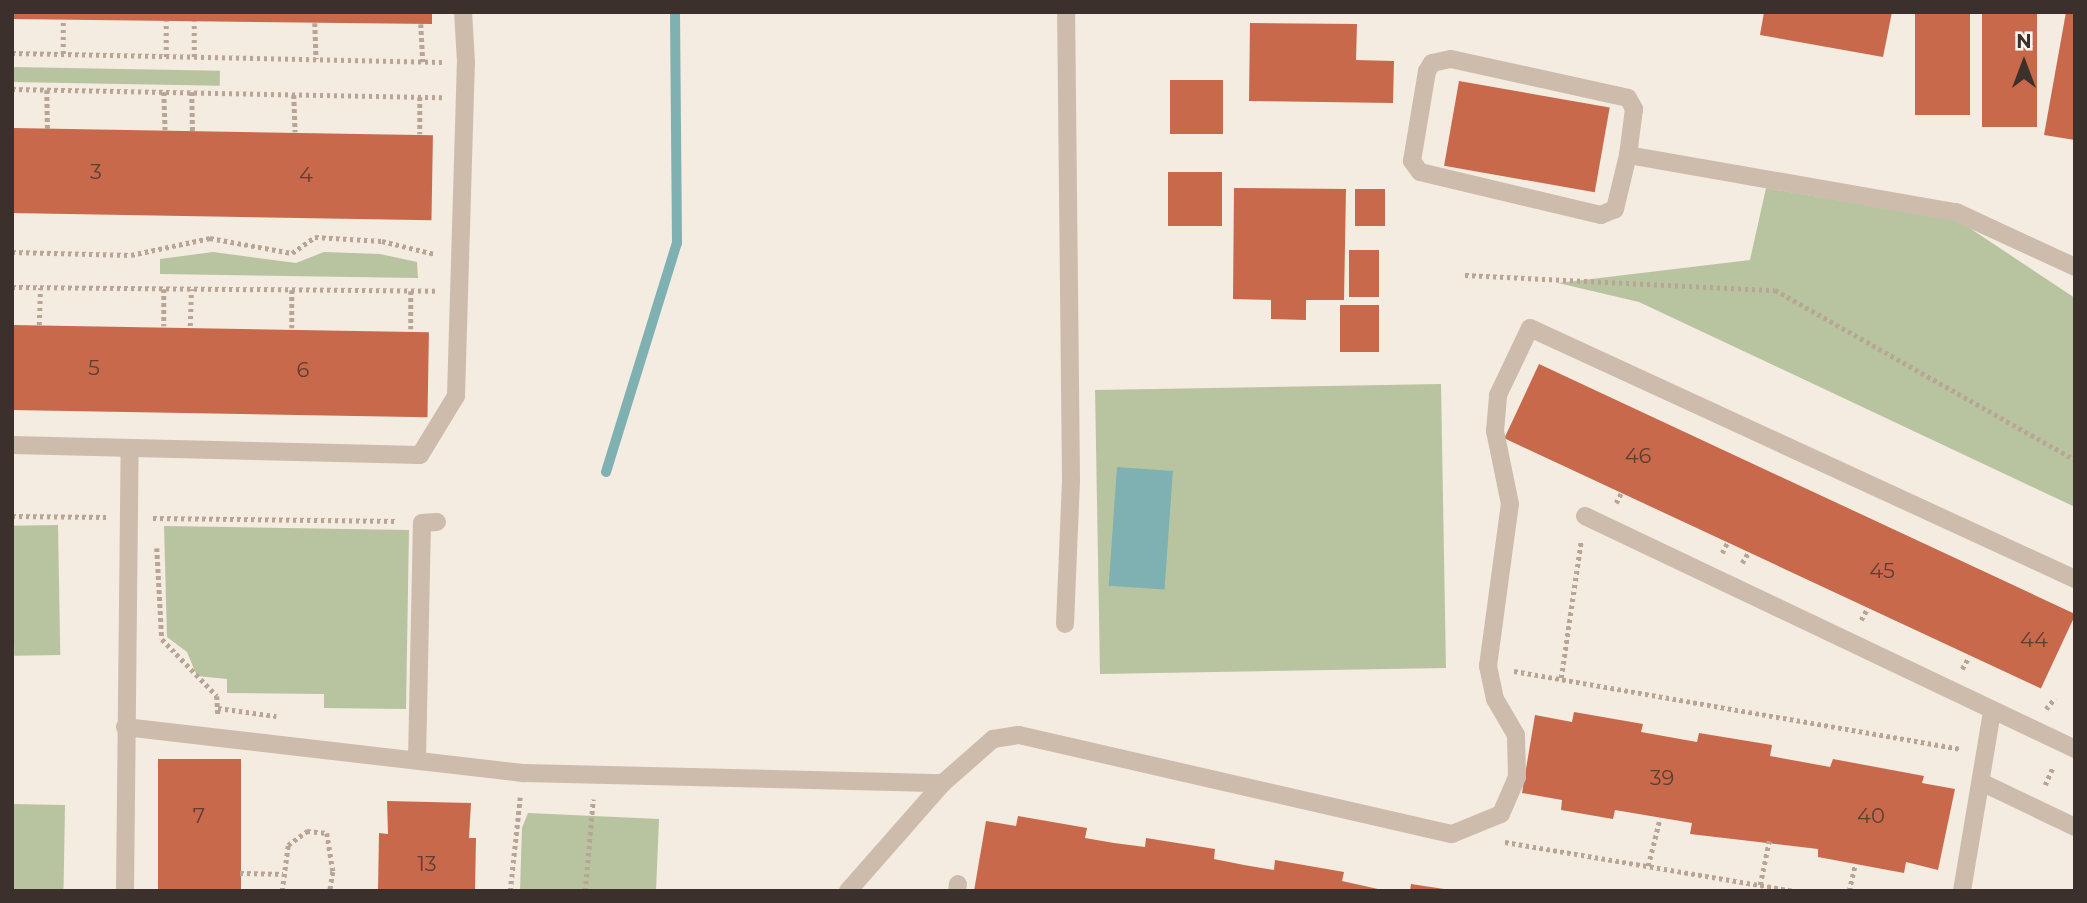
<!DOCTYPE html>
<html>
<head>
<meta charset="utf-8">
<style>
	body { margin:0 }
	#map { position:relative; width:2087px; height:903px; overflow:hidden; background:#f4ebe1; font-family:Montserrat,sans-serif }
	div>[style] { position:absolute }
	[style*='--x'] { left:calc(var(--x)*1px); top:calc(var(--y)*1px); width:calc(var(--w)*1px); rotate:calc(var(--a)*1deg) }
	.green>* { inset:0; background:#b8c4a0; transform-origin:0 0 }
	.water>* { inset:0; background:#7fb0b2; transform-origin:0 0 }
	.stream>* { height:10px; margin:-5px; padding:0 5px; transform-origin:5px; border-radius:5px; background:#7fb0b2 }
	.building>* { inset:0; background:#c8694b; transform-origin:0 0 }
	.path>* { height:4.5px; margin-top:-2.25px; transform-origin:0; background:repeating-linear-gradient(90deg,#b9a596 0 3.5px,transparent 0 7px) }
	.minor>* { height:18px; margin:-9px; padding:0 9px; transform-origin:9px; border-radius:9px; background:#cdbbac }
	span { translate:-50% -50%; white-space:nowrap; text-align:center; line-height:1.15; -webkit-text-stroke:5px #fbf5ee; paint-order:stroke }
	.number-label { font-size:21px; color:#5e3e33 }
	.number-label span { -webkit-text-stroke-width:0 }
	.frame { position:absolute; inset:0; border:14px solid #3b302b; pointer-events:none }
	.north { position:absolute; left:1989px; top:28px; width:70px; height:70px; -webkit-text-stroke:5px #fbf5ee; paint-order:stroke; rotate:0deg; font-size:19px; font-weight:700; line-height:28px; text-align:center; color:#3b302b }
	.north::after { content:''; display:block; margin:auto; width:24px; height:32px; background:#3b302b; clip-path:polygon(50% 0,100% 100%,50% 72%,0 100%) }
</style>
</head>
<body>
<div id="map">
	<div class="green">
		<i style="left:12px;top:67px;width:208px;height:15px;rotate:1deg"></i>
		<i style="clip-path:polygon(1766px 188px,1959px 221px,2075px 298px,2075px 507px,1639px 302px,1558px 283px,1750px 260px)"></i>
		<i style="clip-path:polygon(213px 252px,296px 263px,324px 252px,380px 254px,417px 262px,418px 278px,160px 274px,160px 259px)"></i>
		<i style="left:1441px;top:384px;width:284px;height:346px;rotate:89deg"></i>
		<i style="left:58px;top:525px;width:130px;height:46px;rotate:89deg"></i>
		<i style="clip-path:polygon(164px 526px,409px 530px,406px 709px,324px 708px,324px 694px,227px 693px,227px 679px,197px 676px,187px 652px,167px 637px)"></i>
		<i style="left:65px;top:805px;width:86px;height:53px;rotate:91deg"></i>
		<i style="clip-path:polygon(528px 813px,659px 819px,656px 891px,520px 891px,522px 828px)"></i>
	</div>
	<div class="water">
		<i style="left:1117px;top:467px;width:56px;height:119px;rotate:4deg"></i>
	</div>
	<div class="stream">
		<i style="--x:606;--y:472;--w:240;--a:-72.8"></i>
		<i style="--x:677;--y:243;--w:231;--a:-90.5"></i>
	</div>
	<div class="building">
		<i style="clip-path:polygon(12px 12px,432px 12px,432px 24px,12px 19px)"></i>
		<i style="clip-path:polygon(1764px 12px,1892px 12px,1883px 57px,1760px 35px)"></i>
		<i style="left:1915px;top:12px;width:55px;height:103px"></i>
		<i style="left:1982px;top:12px;width:55px;height:115px"></i>
		<i style="clip-path:polygon(2066px 12px,2075px 12px,2075px 140px,2044px 135px)"></i>
		<i style="clip-path:polygon(1250px 23px,1357px 24px,1356px 60px,1394px 61px,1393px 103px,1249px 101px)"></i>
		<i style="left:1170px;top:80px;width:53px;height:54px"></i>
		<i style="left:1459px;top:81px;width:153px;height:86px;rotate:10deg"></i>
		<i style="left:12px;top:128px;width:421px;height:85px;rotate:1deg"></i>
		<i style="left:1168px;top:172px;width:54px;height:54px"></i>
		<i style="clip-path:polygon(1234px 188px,1346px 189px,1344px 300px,1306px 300px,1306px 320px,1271px 319px,1271px 300px,1233px 299px)"></i>
		<i style="left:1355px;top:189px;width:30px;height:37px"></i>
		<i style="left:1349px;top:250px;width:30px;height:47px"></i>
		<i style="left:1340px;top:305px;width:39px;height:47px"></i>
		<i style="left:12px;top:325px;width:417px;height:85px;rotate:1deg"></i>
		<i style="left:1539px;top:364px;width:592px;height:82px;rotate:25deg"></i>
		<i style="clip-path:polygon(1574px 712px,1643px 724px,1641px 732px,1697px 742px,1699px 733px,1772px 745px,1770px 756px,1830px 767px,1833px 759px,1924px 776px,1922px 783px,1955px 789px,1938px 870px,1906px 862px,1904px 873px,1818px 857px,1818px 849px,1690px 834px,1692px 823px,1615px 810px,1613px 819px,1561px 810px,1562px 800px,1522px 793px,1535px 715px,1572px 722px)"></i>
		<i style="left:158px;top:759px;width:83px;height:132px"></i>
		<i style="clip-path:polygon(387px 801px,471px 803px,469px 838px,476px 838px,475px 891px,378px 891px,379px 833px,388px 834px)"></i>
		<i style="clip-path:polygon(1018px 816px,1087px 828px,1085px 838px,1114px 843px,1145px 847px,1146px 838px,1215px 849px,1214px 859px,1244px 865px,1274px 870px,1275px 860px,1344px 872px,1342px 881px,1387px 891px,974px 891px,986px 821px,1016px 826px)"></i>
		<i style="clip-path:polygon(1411px 884px,1444px 889px,1444px 891px,1410px 891px)"></i>
	</div>
	<div class="path">
		<i style="--x:315;--y:23;--w:36;--a:88"></i>
		<i style="--x:421;--y:24;--w:38;--a:87"></i>
		<i style="--x:12;--y:53;--w:430;--a:1.2"></i>
		<i style="--x:63;--y:54;--w:34;--a:-90"></i>
		<i style="--x:166;--y:57;--w:36;--a:-90"></i>
		<i style="--x:194;--y:57;--w:36;--a:-90"></i>
		<i style="--x:12;--y:89;--w:430;--a:1.1"></i>
		<i style="--x:47;--y:90;--w:39;--a:89"></i>
		<i style="--x:164;--y:92;--w:38;--a:88"></i>
		<i style="--x:192;--y:92;--w:39;--a:89"></i>
		<i style="--x:294;--y:95;--w:37;--a:88"></i>
		<i style="--x:420;--y:97;--w:37;--a:90"></i>
		<i style="--x:12;--y:252;--w:119;--a:1.4"></i>
		<i style="--x:131;--y:255;--w:81;--a:-12.1"></i>
		<i style="--x:210;--y:238;--w:83;--a:10.4"></i>
		<i style="--x:292;--y:253;--w:28;--a:-35"></i>
		<i style="--x:315;--y:237;--w:67;--a:3.4"></i>
		<i style="--x:382;--y:241;--w:55;--a:13.8"></i>
		<i style="--x:1465;--y:275;--w:310;--a:2.8"></i>
		<i style="--x:1775;--y:290;--w:345;--a:29.5"></i>
		<i style="--x:12;--y:287;--w:423;--a:0.5"></i>
		<i style="--x:164;--y:289;--w:37;--a:90"></i>
		<i style="--x:292;--y:290;--w:38;--a:90"></i>
		<i style="--x:411;--y:291;--w:38;--a:90"></i>
		<i style="--x:39;--y:325;--w:37;--a:-88"></i>
		<i style="--x:190;--y:326;--w:37;--a:-88"></i>
		<i style="--x:1616;--y:503;--w:11;--a:-63"></i>
		<i style="--x:12;--y:516;--w:94;--a:0.6"></i>
		<i style="--x:153;--y:518;--w:243;--a:0.7"></i>
		<i style="--x:157;--y:548;--w:91;--a:86.9"></i>
		<i style="--x:162;--y:639;--w:79;--a:46"></i>
		<i style="--x:217;--y:696;--w:19;--a:87"></i>
		<i style="--x:1722;--y:553;--w:11;--a:-63"></i>
		<i style="--x:1742;--y:563;--w:12;--a:-59"></i>
		<i style="--x:1861;--y:620;--w:13;--a:-61"></i>
		<i style="--x:1962;--y:669;--w:14;--a:-60"></i>
		<i style="--x:1514;--y:671;--w:454;--a:9.9"></i>
		<i style="--x:1561;--y:678;--w:138;--a:-81.7"></i>
		<i style="--x:218;--y:708;--w:59;--a:7.9"></i>
		<i style="--x:2046;--y:709;--w:14;--a:-51"></i>
		<i style="--x:2045;--y:785;--w:20;--a:-66"></i>
		<i style="--x:1505;--y:842;--w:293;--a:9.6"></i>
		<i style="--x:1648;--y:866;--w:49;--a:-76"></i>
		<i style="--x:240;--y:873;--w:43;--a:1.3"></i>
		<i style="--x:1760;--y:885;--w:45;--a:-78.4"></i>
		<i style="--x:282;--y:891;--w:46;--a:-82.6"></i>
		<i style="--x:288;--y:845;--w:24;--a:-36"></i>
		<i style="--x:307;--y:831;--w:20;--a:6"></i>
		<i style="--x:327;--y:833;--w:39;--a:81"></i>
		<i style="--x:333;--y:872;--w:19;--a:99"></i>
		<i style="--x:510;--y:891;--w:94;--a:-83.9"></i>
		<i style="--x:585;--y:891;--w:92;--a:-85"></i>
		<i style="--x:1849;--y:891;--w:28;--a:-77"></i>
	</div>
	<div class="minor">
		<i style="--x:1451;--y:59;--w:181;--a:12.4"></i>
		<i style="--x:1628;--y:98;--w:13;--a:61"></i>
		<i style="--x:1634;--y:109;--w:46;--a:97.4"></i>
		<i style="--x:1628;--y:155;--w:56;--a:103.5"></i>
		<i style="--x:1615;--y:209;--w:15;--a:157"></i>
		<i style="--x:1601;--y:215;--w:186;--a:-166.6"></i>
		<i style="--x:1420;--y:172;--w:14;--a:-126"></i>
		<i style="--x:1412;--y:161;--w:91;--a:-80.5"></i>
		<i style="--x:1427;--y:71;--w:9;--a:-58"></i>
		<i style="--x:1432;--y:63;--w:19;--a:-12"></i>
		<i style="--x:1628;--y:155;--w:333;--a:9.9"></i>
		<i style="--x:1956;--y:212;--w:131;--a:24.8"></i>
		<i style="--x:12;--y:445;--w:408;--a:1.4"></i>
		<i style="--x:420;--y:455;--w:69;--a:-58.6"></i>
		<i style="--x:456;--y:396;--w:334;--a:-88.3"></i>
		<i style="--x:466;--y:62;--w:50;--a:-93.4"></i>
		<i style="--x:1585;--y:516;--w:543;--a:25.43"></i>
		<i style="--x:1065;--y:624;--w:145;--a:-87.6"></i>
		<i style="--x:1071;--y:479;--w:467;--a:-90.6"></i>
		<i style="--x:125;--y:727;--w:402;--a:6.6"></i>
		<i style="--x:524;--y:773;--w:419;--a:1.4"></i>
		<i style="--x:417;--y:760;--w:237;--a:-88.8"></i>
		<i style="--x:422;--y:523;--w:15;--a:-4"></i>
		<i style="--x:1981;--y:782;--w:104;--a:25.6"></i>
		<i style="--x:125;--y:891;--w:443;--a:-89.4"></i>
		<i style="--x:848;--y:891;--w:144;--a:-48.7"></i>
		<i style="--x:943;--y:783;--w:67;--a:-41.3"></i>
		<i style="--x:993;--y:739;--w:26;--a:-9"></i>
		<i style="--x:1019;--y:735;--w:444;--a:12.9"></i>
		<i style="--x:1452;--y:834;--w:53;--a:-22.2"></i>
		<i style="--x:1501;--y:814;--w:40;--a:-66.6"></i>
		<i style="--x:1517;--y:777;--w:42;--a:-91.4"></i>
		<i style="--x:1516;--y:735;--w:42;--a:-120.3"></i>
		<i style="--x:1495;--y:699;--w:34;--a:-102"></i>
		<i style="--x:1488;--y:666;--w:163;--a:-82.3"></i>
		<i style="--x:1510;--y:504;--w:75;--a:-101.6"></i>
		<i style="--x:1495;--y:431;--w:36;--a:-85"></i>
		<i style="--x:1498;--y:395;--w:74;--a:-64.5"></i>
		<i style="--x:1530;--y:328;--w:600;--a:24.73"></i>
		<i style="--x:957;--y:891;--w:7;--a:-82"></i>
		<i style="--x:1962;--y:891;--w:182;--a:-80.5"></i>
	</div>
	<div class="number-label">
		<span style="left:96px;top:172px">3</span>
		<span style="left:306px;top:175px">4</span>
		<span style="left:94px;top:368px">5</span>
		<span style="left:303px;top:370px">6</span>
		<span style="left:1638px;top:456px">46</span>
		<span style="left:1882px;top:571px">45</span>
		<span style="left:2034px;top:640px">44</span>
		<span style="left:1662px;top:778px">39</span>
		<span style="left:199px;top:816px">7</span>
		<span style="left:1871px;top:816px">40</span>
		<span style="left:427px;top:864px">13</span>
	</div>
	<div class="frame"></div>
	<div class="north">N</div>
</div>
</body>
</html>
